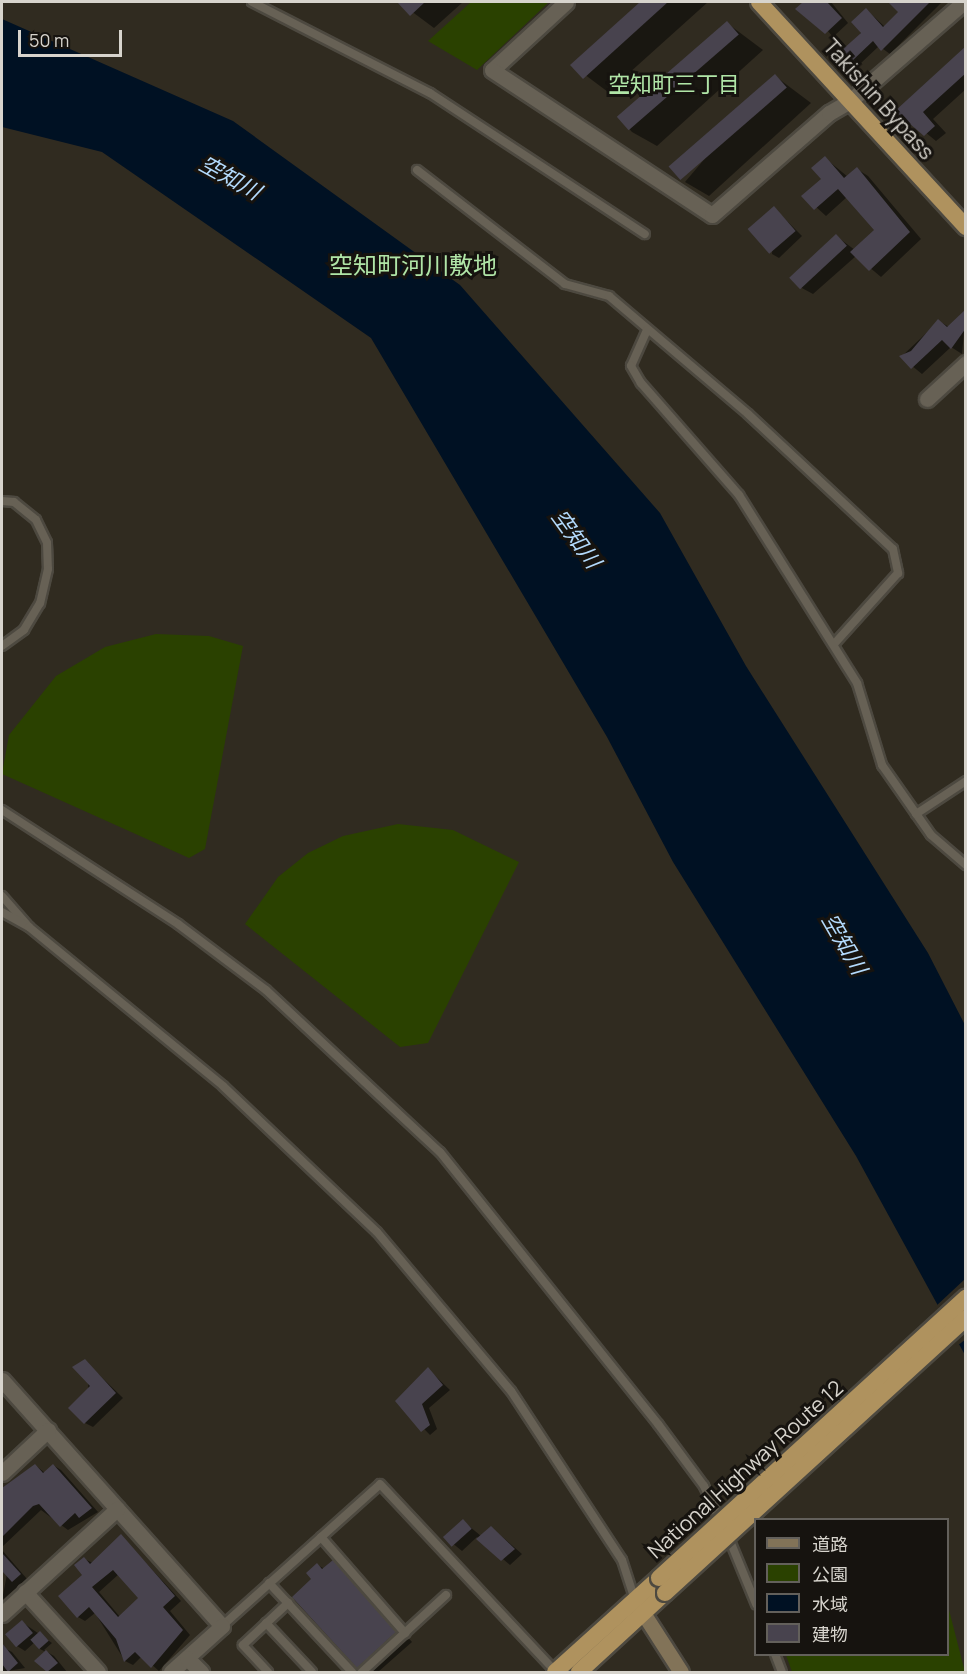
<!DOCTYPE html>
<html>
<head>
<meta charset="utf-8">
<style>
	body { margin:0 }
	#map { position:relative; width:967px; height:1674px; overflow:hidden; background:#302b20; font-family:Manrope,"Noto Sans JP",sans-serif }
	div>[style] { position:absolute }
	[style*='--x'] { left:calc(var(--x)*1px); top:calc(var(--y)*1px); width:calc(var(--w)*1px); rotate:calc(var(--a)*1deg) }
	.green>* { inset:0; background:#2a4100 }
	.water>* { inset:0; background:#001123 }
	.pier>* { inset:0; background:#302b20 }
	.shadow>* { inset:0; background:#0007 }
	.building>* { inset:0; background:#48434e; transform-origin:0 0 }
	.roads { filter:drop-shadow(2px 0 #4d4940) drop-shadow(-2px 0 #4d4940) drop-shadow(0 2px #4d4940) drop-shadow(0 -2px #4d4940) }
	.service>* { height:8px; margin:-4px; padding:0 4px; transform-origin:4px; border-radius:4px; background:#676155 }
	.minor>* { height:15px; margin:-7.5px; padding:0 7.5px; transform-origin:7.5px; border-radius:7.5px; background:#676155 }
	.tertiary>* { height:15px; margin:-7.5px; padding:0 7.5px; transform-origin:7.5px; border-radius:7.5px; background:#676155 }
	.secondary>* { height:15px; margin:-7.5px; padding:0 7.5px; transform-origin:7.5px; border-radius:7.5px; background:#827358 }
	.trunk>* { height:16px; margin:-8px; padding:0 8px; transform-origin:8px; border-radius:8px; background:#af925e }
	.bridges { filter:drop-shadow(2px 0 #4d4940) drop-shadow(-2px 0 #4d4940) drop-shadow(0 2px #4d4940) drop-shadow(0 -2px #4d4940) }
	.trunk-bridge>* { height:16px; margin:-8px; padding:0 8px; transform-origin:8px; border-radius:8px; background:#af925e }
	span { translate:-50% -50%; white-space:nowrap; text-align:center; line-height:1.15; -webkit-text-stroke:6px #16130f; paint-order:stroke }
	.street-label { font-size:21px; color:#d7d4cd }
	.neighbourhood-label { font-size:22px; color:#b0e5a7 }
	.water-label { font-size:22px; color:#b3dafc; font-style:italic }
	.quarter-label { font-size:24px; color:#b0e5a7 }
	.frame { position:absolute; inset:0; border:3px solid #d7d4cd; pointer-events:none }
	.legend { position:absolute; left:754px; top:1518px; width:195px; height:138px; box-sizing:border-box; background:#16130f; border:2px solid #63605b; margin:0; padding:8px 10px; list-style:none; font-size:18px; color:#d7d4cd }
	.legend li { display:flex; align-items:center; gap:12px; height:30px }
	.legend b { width:30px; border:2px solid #63605b }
	.scale { position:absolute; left:18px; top:30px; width:104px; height:27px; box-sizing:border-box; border:3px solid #d7d4cd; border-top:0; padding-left:8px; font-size:18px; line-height:21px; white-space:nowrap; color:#d7d4cd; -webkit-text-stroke:4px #16130f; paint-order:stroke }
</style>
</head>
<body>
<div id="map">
	<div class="green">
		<i style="clip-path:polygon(471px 2px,549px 2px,477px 70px,428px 41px)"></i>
		<i style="clip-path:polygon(156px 634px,209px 636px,243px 646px,205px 849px,189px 858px,2px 774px,9px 735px,56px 676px,105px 647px)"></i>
		<i style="clip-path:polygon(398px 824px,453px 830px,519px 862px,428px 1043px,400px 1047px,245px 924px,278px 877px,308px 853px,343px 836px)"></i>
		<i style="clip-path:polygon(948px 1606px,965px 1672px,792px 1672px,786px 1655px,948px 1654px)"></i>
	</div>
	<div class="water">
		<i style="clip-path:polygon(2px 19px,233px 121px,460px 285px,660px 513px,746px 666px,928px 953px,965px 1025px,965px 1355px,856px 1156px,673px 862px,607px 737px,371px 338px,102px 152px,2px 127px)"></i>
	</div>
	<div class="pier">
		<i style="clip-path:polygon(965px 1279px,966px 1339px,957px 1346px,935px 1307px)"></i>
	</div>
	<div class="shadow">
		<i style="clip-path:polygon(399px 2px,463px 2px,434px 28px)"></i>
		<i style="clip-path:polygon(643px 2px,708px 2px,608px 92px,572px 65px)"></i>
		<i style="clip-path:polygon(831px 2px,848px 23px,833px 37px,803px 2px)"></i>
		<i style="clip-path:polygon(890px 2px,942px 2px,890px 54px,879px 46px,860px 64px,853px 60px,867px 10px,885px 27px,900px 12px)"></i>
		<i style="clip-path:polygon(727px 23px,763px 50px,657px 146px,632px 132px,621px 120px)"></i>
		<i style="clip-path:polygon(966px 52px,966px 89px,933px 119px,946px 133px,936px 141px,898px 110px)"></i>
		<i style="clip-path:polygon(775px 76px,811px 103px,709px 196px,685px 182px)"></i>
		<i style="clip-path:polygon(825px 158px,848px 177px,857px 169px,868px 176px,921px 239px,881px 277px,856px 256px,813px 294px,800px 287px,836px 236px,855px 250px,876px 230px,847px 197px,826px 216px,804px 196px,823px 179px)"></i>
		<i style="clip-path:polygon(774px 208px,802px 236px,779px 258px,772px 254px)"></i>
		<i style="clip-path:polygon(966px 311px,962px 354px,951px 347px,922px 374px,901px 357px,939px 321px,949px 327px)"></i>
		<i style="clip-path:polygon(90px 1366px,123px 1398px,93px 1427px,85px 1423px)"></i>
		<i style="clip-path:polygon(428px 1369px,450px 1390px,429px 1408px,437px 1429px,430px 1435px,397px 1401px)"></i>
		<i style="clip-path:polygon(35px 1465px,45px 1473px,53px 1465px,61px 1470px,98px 1512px,68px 1530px,41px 1510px,2px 1547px,2px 1493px)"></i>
		<i style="clip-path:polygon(463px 1521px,481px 1536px,491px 1527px,522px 1554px,510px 1565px,477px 1537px,462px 1551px,446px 1538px)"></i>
		<i style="clip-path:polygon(evenodd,121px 1536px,181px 1601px,170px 1611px,190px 1635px,159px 1671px,142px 1656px,133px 1665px,125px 1661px,95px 1613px,85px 1621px,78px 1617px,84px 1559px,93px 1563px,121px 1536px,119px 1574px,141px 1598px,120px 1617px,99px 1592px,119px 1574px)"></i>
		<i style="clip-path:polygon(2px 1550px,27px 1579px,2px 1600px,7px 1574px)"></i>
		<i style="clip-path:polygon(333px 1562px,349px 1571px,412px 1642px,378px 1672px,357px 1667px,313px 1579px,317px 1565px,325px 1569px)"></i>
		<i style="clip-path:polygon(22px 1622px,52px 1643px,44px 1650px,54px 1656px,67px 1672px,48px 1672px,36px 1661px,46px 1652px,40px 1649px,35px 1642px,25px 1651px,17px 1646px,8px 1635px)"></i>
		<i style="clip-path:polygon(4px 1648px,12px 1652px,25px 1668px,2px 1672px)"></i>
	</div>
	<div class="building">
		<i style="clip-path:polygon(397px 2px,425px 2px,410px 16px)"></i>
		<i style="clip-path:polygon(640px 2px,668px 2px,583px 79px,570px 65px)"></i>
		<i style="clip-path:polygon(803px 2px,827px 2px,842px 18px,825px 34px,795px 9px)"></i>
		<i style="clip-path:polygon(888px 2px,930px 2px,881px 51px,873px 41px,852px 61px,842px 50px,861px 33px,851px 22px,866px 8px,883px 27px,898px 12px)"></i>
		<i style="left:727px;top:21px;width:18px;height:146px;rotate:49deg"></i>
		<i style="clip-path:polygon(966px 46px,966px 73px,923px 112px,935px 126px,924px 136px,895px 111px)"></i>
		<i style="left:775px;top:74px;width:18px;height:141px;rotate:49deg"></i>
		<i style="clip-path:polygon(825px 156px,844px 178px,857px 167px,910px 232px,869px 271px,850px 252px,874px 230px,838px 189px,814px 210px,801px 196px,821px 179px,811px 168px)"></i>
		<i style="left:774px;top:206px;width:33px;height:35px;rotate:49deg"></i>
		<i style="left:836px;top:234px;width:16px;height:64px;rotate:47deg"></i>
		<i style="clip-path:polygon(966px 309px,966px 328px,951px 349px,942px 340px,911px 369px,899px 356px,911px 351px,938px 319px,947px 327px)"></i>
		<i style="clip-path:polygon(85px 1359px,116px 1393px,84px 1424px,68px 1408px,90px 1386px,72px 1367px)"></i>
		<i style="clip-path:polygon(428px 1367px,443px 1385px,422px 1404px,430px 1425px,421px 1432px,395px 1401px)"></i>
		<i style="clip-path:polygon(35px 1464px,43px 1473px,53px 1464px,92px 1508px,79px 1518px,75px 1513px,60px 1527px,39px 1504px,33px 1506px,2px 1537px,2px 1488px)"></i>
		<i style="left:463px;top:1519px;width:13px;height:27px;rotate:48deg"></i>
		<i style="clip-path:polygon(491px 1526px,515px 1549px,501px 1561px,476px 1539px)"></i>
		<i style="clip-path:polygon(evenodd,121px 1534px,175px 1596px,163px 1607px,183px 1630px,151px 1668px,135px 1652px,124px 1662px,116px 1639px,89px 1607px,77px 1618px,58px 1596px,82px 1575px,74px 1565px,84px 1557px,90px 1564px,121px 1534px,113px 1570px,138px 1598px,118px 1617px,92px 1587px,113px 1570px)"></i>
		<i style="clip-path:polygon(2px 1553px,21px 1574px,12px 1582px,2px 1571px)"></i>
		<i style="clip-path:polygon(333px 1560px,396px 1632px,357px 1668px,292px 1597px,311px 1579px,306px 1573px,317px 1563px,322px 1569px)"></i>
		<i style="left:22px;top:1620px;width:17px;height:22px;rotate:50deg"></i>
		<i style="left:40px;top:1631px;width:13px;height:13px;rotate:48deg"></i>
		<i style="clip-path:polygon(2px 1643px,18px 1663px,8px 1672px,2px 1664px)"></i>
		<i style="clip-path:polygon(46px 1650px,58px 1663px,47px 1672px,34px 1661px)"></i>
	</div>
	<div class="roads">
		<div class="service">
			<i style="--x:252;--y:2;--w:200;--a:27.1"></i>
			<i style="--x:430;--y:93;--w:257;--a:33.3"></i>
			<i style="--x:417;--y:170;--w:187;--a:37.6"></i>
			<i style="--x:565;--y:284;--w:46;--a:15.3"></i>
			<i style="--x:609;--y:296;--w:182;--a:40.3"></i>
			<i style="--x:748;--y:414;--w:198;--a:43"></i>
			<i style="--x:893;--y:549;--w:25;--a:78"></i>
			<i style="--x:898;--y:573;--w:94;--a:132"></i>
			<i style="--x:647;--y:330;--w:39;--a:114"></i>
			<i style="--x:631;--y:366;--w:20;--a:60"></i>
			<i style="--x:641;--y:383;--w:149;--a:48.8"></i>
			<i style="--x:739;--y:495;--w:222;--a:57.9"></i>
			<i style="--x:857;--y:683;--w:86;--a:73"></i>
			<i style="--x:882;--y:765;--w:85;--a:55"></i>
			<i style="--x:931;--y:835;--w:46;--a:40.6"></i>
			<i style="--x:2;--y:501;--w:12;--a:5"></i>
			<i style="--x:14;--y:502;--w:28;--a:39"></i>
			<i style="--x:36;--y:520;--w:25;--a:64"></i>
			<i style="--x:47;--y:543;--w:26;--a:88"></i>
			<i style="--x:48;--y:569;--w:35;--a:103"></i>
			<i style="--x:40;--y:603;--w:31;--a:121"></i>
			<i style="--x:24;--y:630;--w:27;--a:144"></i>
			<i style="--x:2;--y:810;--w:210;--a:32.9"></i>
			<i style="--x:178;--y:924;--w:110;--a:36.9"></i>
			<i style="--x:266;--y:990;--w:238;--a:43"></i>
			<i style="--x:440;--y:1152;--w:349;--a:51.3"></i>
			<i style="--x:658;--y:1424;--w:77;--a:53.4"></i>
			<i style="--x:704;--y:1486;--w:41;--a:65.3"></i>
			<i style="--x:916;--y:814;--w:60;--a:-33.4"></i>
			<i style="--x:2;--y:896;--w:40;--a:49"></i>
			<i style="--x:2;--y:912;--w:31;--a:29"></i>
			<i style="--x:29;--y:927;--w:251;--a:39.3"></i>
			<i style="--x:223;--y:1086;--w:212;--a:43.5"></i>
			<i style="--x:377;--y:1232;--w:208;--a:49.9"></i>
			<i style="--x:511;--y:1391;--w:202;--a:56.7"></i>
			<i style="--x:622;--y:1560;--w:40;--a:72"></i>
			<i style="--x:728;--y:1536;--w:74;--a:67.6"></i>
			<i style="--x:321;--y:1537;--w:128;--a:48.8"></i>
			<i style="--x:269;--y:1583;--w:122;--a:47"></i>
			<i style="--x:266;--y:1623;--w:67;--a:46.8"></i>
			<i style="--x:222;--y:1626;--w:212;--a:-41.9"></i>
			<i style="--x:380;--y:1484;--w:258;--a:46.9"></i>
			<i style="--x:775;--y:1654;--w:19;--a:69"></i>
			<i style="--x:268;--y:1672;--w:37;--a:-133"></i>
			<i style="--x:243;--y:1645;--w:62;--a:-43"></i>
			<i style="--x:362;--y:1672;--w:114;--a:-42.5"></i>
		</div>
		<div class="minor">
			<i style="--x:566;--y:2;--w:100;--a:137.4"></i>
			<i style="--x:492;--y:70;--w:263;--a:33.4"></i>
			<i style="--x:712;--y:215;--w:155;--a:-41.1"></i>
			<i style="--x:829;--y:113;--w:24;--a:-30"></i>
			<i style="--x:927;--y:399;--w:53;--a:-42.7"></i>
			<i style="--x:2;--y:1380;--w:330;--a:48.2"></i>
			<i style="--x:222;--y:1626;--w:69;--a:138"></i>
			<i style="--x:2;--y:1473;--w:63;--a:-43.1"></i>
			<i style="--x:25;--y:1592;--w:108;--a:47.6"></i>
			<i style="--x:2;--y:1614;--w:156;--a:-42.4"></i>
		</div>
		<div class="tertiary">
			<i style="--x:850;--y:101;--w:151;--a:-41"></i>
			<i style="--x:187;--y:1658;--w:20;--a:45"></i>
		</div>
		<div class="secondary">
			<i style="--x:636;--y:1602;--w:83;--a:57.3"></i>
		</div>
		<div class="trunk">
			<i style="--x:759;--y:2;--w:306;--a:47.4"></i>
			<i style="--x:555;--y:1672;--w:140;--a:-42.1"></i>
			<i style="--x:579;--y:1672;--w:117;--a:-42.6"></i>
		</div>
	</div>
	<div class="bridges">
		<div class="trunk-bridge">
			<i style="--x:659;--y:1578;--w:416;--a:-42.4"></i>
			<i style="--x:665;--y:1593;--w:408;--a:-42.4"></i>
		</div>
	</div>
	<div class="street-label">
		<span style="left:879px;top:99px;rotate:48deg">Takishin Bypass</span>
		<span style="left:745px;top:1469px;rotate:-42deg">National Highway Route 12</span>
	</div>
	<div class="neighbourhood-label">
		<span style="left:674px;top:85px">空知町三丁目</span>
	</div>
	<div class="water-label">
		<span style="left:230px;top:178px;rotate:29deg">空知川</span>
		<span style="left:576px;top:539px;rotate:54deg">空知川</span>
		<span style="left:844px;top:944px;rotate:60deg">空知川</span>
	</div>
	<div class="quarter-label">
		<span style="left:413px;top:265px">空知町河川敷地</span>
	</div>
	<div class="frame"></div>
	<ul class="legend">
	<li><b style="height:8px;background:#827358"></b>道路</li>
	<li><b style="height:16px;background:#2a4100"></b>公園</li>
	<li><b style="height:16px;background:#001123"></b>水域</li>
	<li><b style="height:16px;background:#48434e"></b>建物</li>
	</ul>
	<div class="scale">50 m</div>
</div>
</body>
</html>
